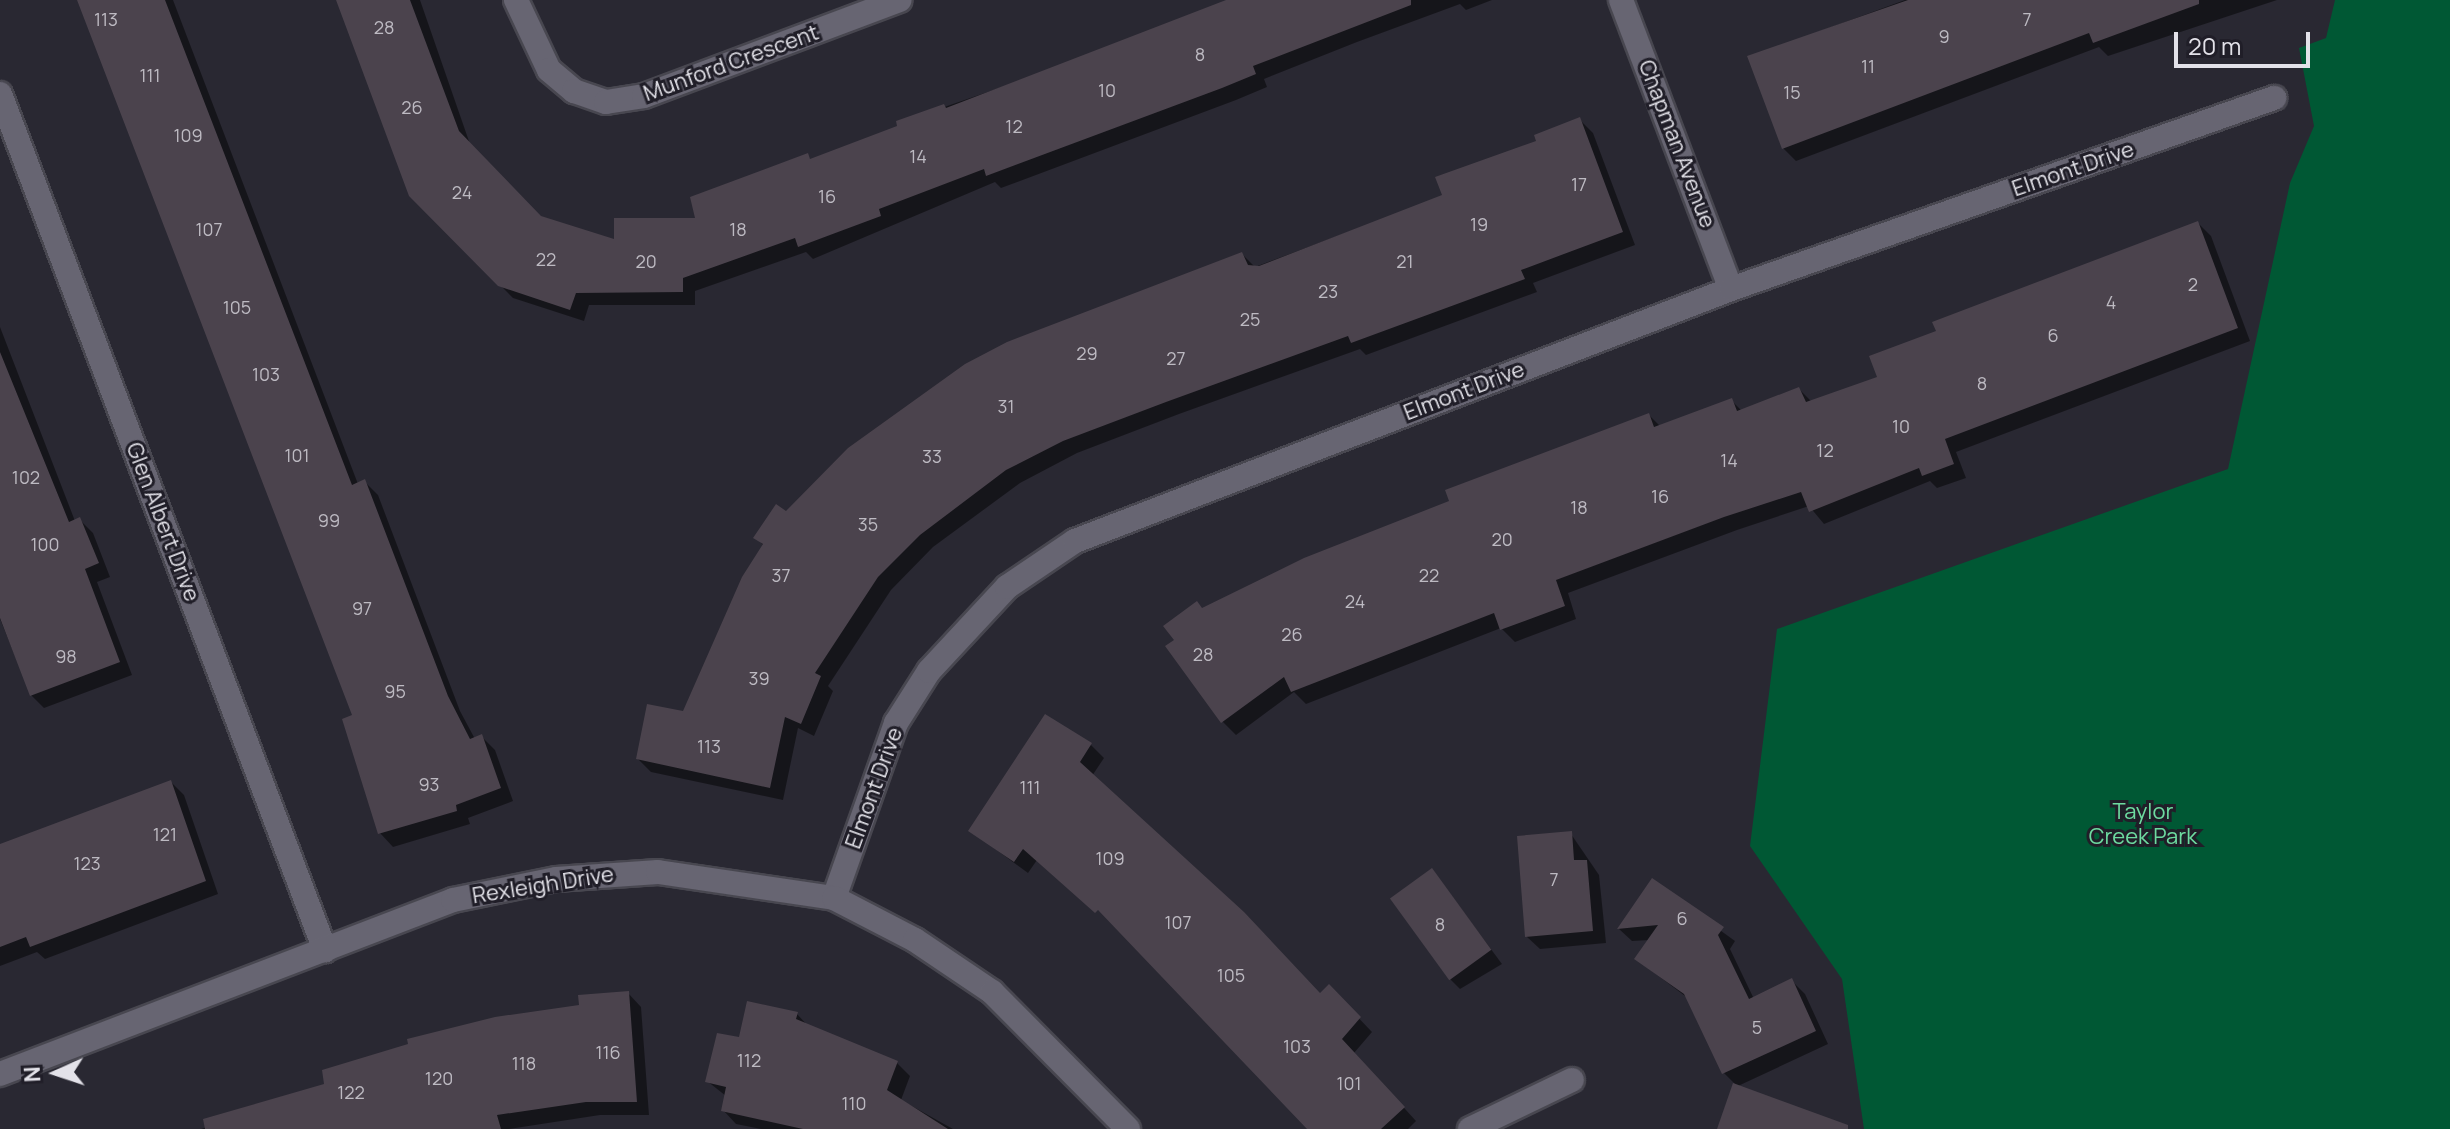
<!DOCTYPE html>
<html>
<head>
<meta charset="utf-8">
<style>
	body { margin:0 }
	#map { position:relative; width:2450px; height:1129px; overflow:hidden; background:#292832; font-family:Manrope,sans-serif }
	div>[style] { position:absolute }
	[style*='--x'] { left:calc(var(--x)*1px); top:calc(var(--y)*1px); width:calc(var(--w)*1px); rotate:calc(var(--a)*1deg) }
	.green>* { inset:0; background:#005834 }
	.shadow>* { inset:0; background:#0007 }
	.building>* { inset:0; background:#4b434d; transform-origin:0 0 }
	.roads { filter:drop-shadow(2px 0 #484750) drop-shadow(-2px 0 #484750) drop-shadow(0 2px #484750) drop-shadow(0 -2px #484750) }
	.minor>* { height:24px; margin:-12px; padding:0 12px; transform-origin:12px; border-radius:12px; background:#676572 }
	span { translate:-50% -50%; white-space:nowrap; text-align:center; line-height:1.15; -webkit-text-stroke:6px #201e28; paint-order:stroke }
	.number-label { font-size:18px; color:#bdbac2 }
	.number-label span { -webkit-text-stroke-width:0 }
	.street-label { font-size:22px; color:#e3e2e9 }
	.park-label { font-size:22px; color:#6ddba0 }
	.north { position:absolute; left:16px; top:1033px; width:80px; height:80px; -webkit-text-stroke:6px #201e28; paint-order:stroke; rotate:267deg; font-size:22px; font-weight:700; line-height:32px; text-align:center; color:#e3e2e9 }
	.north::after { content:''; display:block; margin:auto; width:28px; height:36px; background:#e3e2e9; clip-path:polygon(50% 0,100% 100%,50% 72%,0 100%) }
	.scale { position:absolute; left:2174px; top:32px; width:136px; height:36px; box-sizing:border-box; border:4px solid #e3e2e9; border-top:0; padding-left:10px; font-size:24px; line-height:28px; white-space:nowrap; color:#e3e2e9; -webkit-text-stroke:6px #201e28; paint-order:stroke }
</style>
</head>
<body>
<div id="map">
	<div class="green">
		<i style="clip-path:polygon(2335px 0,2450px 0,2450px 1129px,1864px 1129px,1842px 979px,1750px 846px,1777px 629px,2228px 469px,2290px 183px,2314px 126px,2299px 48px,2326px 38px)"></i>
	</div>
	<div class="shadow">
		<i style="clip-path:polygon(82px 0,173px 0,358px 484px,365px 482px,378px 495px,460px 711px,475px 739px,482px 737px,495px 750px,513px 801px,468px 818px,470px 824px,393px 847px,380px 833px,355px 716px)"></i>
		<i style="clip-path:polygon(338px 0,420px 0,471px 147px,541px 217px,616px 242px,698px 220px,807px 156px,812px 161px,900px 127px,898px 123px,1092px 56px,1228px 0,1492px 0,1466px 10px,1460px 4px,1357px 42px,1264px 79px,1267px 87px,1236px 100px,1001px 188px,995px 182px,813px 259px,806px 252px,695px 291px,695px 305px,589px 305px,584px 321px,513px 298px,411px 195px)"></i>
		<i style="clip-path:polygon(1905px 0,2277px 0,2108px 56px,2099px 47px,1796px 161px,1783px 148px,1750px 57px)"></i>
		<i style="clip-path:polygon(1580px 120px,1593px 133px,1635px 245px,1533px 283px,1537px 292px,1366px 355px,1360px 349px,1179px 414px,1077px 453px,1020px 483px,933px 547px,891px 590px,828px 686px,833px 691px,814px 736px,798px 728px,783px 800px,651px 772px,638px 759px,684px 714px,764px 546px,756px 537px,786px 513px,1242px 254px,1255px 267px,1444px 196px)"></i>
		<i style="clip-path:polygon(2198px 223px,2211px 236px,2250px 341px,1956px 452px,1966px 478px,1937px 488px,1930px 481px,1824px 524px,1809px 506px,1737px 530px,1568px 593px,1576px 619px,1515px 642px,1501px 628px,1306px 704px,1294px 692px,1236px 735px,1223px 722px,1203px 610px,1649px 415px,1661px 427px,1732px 401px,1742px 411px,1799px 389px,1812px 402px,1880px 378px)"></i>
		<i style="clip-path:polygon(0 327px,75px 521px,80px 520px,93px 533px,110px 577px,97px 582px,132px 675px,44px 708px,31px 695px,0 619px)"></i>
		<i style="clip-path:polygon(1091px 745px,1104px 758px,1092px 776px,1321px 995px,1329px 987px,1372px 1032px,1354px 1053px,1416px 1121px,1408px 1129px,1309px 1129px,1112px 921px,1037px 860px,1028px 873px,971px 831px)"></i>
		<i style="clip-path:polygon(171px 782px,184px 795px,218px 894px,45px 959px,37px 952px,0 966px,0 845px)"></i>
		<i style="clip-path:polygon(1571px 834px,1599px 875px,1606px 943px,1540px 949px,1526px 936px)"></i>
		<i style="clip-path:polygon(1432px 870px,1502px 964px,1460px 989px,1447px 976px)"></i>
		<i style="clip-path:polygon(1652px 881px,1735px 941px,1730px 949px,1754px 999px,1792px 981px,1805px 994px,1828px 1044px,1738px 1086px,1831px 1129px,1719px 1129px,1735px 1084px,1724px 1073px,1689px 999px,1636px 959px,1650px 940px,1632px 941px,1619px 929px)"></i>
		<i style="clip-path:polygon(628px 993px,641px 1007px,649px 1115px,600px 1115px,509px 1129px,201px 1129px)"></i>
		<i style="clip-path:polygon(797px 1014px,809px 1027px,897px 1063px,910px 1076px,901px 1100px,953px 1129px,761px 1129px,736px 1124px,723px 1110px,726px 1096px,707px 1081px,740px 1040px)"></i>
	</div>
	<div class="building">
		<i style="clip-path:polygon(77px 0,165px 0,352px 485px,365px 479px,448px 696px,470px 739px,482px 734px,501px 788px,456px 805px,457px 811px,378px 834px,342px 719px,352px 715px)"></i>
		<i style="clip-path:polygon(336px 0,410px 0,459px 131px,541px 216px,614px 239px,614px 218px,695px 218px,690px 197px,808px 153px,810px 159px,897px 126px,896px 121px,944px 104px,946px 108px,1226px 0,1411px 0,1411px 5px,1253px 66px,1256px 74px,1222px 88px,986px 176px,984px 169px,879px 209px,881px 216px,838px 232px,798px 247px,795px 238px,683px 278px,683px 292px,576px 293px,570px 310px,498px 286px,409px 196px)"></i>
		<i style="clip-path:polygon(1908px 0,2199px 0,2199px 4px,2093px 43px,2089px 33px,1782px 149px,1747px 56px)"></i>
		<i style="clip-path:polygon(1580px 117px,1623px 232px,1521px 270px,1525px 279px,1351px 343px,1348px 336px,1166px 402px,1063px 441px,1006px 470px,920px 535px,878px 577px,815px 673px,821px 676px,801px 724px,785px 717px,770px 788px,636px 759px,647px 704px,683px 711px,742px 577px,763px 544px,753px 538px,776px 504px,786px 511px,848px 448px,965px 364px,1007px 342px,1242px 252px,1248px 265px,1259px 266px,1442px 195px,1435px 177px,1536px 141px,1534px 135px)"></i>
		<i style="clip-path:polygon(2198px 221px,2238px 328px,1945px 439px,1954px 464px,1922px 476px,1919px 468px,1809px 512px,1801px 492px,1724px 517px,1556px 580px,1565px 606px,1500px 630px,1494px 613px,1291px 692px,1284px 677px,1221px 723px,1165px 646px,1174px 640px,1163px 626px,1197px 601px,1202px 608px,1304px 558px,1449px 501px,1445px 490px,1649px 413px,1654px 427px,1732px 398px,1737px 411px,1799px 387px,1806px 402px,1877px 377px,1869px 356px,1936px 331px,1932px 322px)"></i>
		<i style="clip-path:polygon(0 352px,69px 522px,80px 517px,99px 563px,85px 569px,120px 662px,30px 696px,0 618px)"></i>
		<i style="clip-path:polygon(1045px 714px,1092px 743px,1080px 762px,1244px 912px,1320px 993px,1329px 984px,1361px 1017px,1342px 1039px,1405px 1107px,1381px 1129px,1307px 1129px,1098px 910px,1095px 913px,1023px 849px,1014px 862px,968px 831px)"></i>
		<i style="clip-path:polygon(171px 780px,206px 881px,30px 947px,26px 937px,0 947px,0 844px)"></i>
		<i style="clip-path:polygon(1572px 831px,1574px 860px,1587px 860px,1593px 931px,1525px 937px,1517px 836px)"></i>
		<i style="left:1432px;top:868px;width:101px;height:52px;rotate:54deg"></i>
		<i style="clip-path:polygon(1652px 878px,1724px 927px,1718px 935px,1749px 999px,1792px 978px,1816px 1031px,1722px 1074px,1684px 994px,1634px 959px,1658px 925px,1617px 929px)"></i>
		<i style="clip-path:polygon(629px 991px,637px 1102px,586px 1102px,497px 1115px,501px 1129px,205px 1129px,203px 1119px,324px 1084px,322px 1070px,408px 1044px,407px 1039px,495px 1017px,579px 1005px,578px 995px)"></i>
		<i style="clip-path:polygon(747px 1001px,798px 1012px,796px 1019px,898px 1061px,887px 1090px,948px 1129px,803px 1129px,721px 1111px,726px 1087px,705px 1082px,717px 1033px,739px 1037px)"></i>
		<i style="clip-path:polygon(1733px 1083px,1848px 1125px,1848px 1129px,1717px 1129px)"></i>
	</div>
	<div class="roads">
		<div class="minor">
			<i style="--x:516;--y:0;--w:77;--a:64.8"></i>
			<i style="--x:549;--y:70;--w:33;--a:40"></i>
			<i style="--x:574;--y:91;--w:34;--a:19"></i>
			<i style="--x:606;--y:102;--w:38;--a:-9"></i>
			<i style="--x:644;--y:96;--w:273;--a:-20.6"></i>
			<i style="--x:1621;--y:0;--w:309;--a:69.2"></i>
			<i style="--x:0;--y:94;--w:916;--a:69.21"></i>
			<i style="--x:834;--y:898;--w:186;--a:-70.5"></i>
			<i style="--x:896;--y:723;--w:62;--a:-57.6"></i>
			<i style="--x:929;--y:671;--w:115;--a:-47.1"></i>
			<i style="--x:1007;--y:587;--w:82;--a:-34.1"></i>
			<i style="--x:1075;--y:541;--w:703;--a:-21.01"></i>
			<i style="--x:1731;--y:289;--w:576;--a:-19.38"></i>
			<i style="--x:0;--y:1074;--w:485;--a:-21"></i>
			<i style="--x:453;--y:900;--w:105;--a:-11.5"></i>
			<i style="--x:556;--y:879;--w:102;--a:-3.9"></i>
			<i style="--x:658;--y:872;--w:178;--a:8.4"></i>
			<i style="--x:834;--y:898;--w:91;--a:27.4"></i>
			<i style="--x:915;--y:940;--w:93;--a:34"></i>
			<i style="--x:992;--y:992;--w:193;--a:45.2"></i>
			<i style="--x:1470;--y:1129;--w:113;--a:-25.7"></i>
		</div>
	</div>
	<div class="number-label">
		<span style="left:106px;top:19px">113</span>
		<span style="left:2027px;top:19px">7</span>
		<span style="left:384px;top:27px">28</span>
		<span style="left:1944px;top:36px">9</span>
		<span style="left:1200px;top:54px">8</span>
		<span style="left:1868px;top:66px">11</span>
		<span style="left:150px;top:75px">111</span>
		<span style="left:1107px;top:90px">10</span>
		<span style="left:1792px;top:92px">15</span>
		<span style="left:412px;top:107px">26</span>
		<span style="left:1014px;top:126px">12</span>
		<span style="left:188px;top:135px">109</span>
		<span style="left:918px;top:156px">14</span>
		<span style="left:1579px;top:184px">17</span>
		<span style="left:462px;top:192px">24</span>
		<span style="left:827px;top:196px">16</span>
		<span style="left:1479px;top:224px">19</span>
		<span style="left:209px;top:229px">107</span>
		<span style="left:738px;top:229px">18</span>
		<span style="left:546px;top:259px">22</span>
		<span style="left:646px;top:261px">20</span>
		<span style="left:1405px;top:261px">21</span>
		<span style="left:2193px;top:284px">2</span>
		<span style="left:1328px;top:291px">23</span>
		<span style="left:2111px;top:302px">4</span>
		<span style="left:237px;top:307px">105</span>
		<span style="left:1250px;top:319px">25</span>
		<span style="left:2053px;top:335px">6</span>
		<span style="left:1087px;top:353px">29</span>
		<span style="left:1176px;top:358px">27</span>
		<span style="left:266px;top:374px">103</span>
		<span style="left:1982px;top:383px">8</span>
		<span style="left:1006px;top:406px">31</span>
		<span style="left:1901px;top:426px">10</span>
		<span style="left:1825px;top:450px">12</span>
		<span style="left:297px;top:455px">101</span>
		<span style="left:932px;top:456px">33</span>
		<span style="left:1729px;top:460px">14</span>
		<span style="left:26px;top:477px">102</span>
		<span style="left:1660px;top:496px">16</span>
		<span style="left:1579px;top:507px">18</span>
		<span style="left:329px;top:520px">99</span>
		<span style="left:868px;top:524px">35</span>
		<span style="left:1502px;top:539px">20</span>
		<span style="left:45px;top:544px">100</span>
		<span style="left:781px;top:575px">37</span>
		<span style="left:1429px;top:575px">22</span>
		<span style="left:1355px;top:601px">24</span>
		<span style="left:362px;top:608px">97</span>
		<span style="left:1292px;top:634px">26</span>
		<span style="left:1203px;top:654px">28</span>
		<span style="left:66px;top:656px">98</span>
		<span style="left:759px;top:678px">39</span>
		<span style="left:395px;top:691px">95</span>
		<span style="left:709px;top:746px">113</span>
		<span style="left:429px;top:784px">93</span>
		<span style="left:1030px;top:787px">111</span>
		<span style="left:165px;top:834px">121</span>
		<span style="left:1110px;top:858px">109</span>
		<span style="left:87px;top:863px">123</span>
		<span style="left:1554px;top:879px">7</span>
		<span style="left:1682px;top:918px">6</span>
		<span style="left:1178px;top:922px">107</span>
		<span style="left:1440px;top:924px">8</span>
		<span style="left:1231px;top:975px">105</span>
		<span style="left:1757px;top:1027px">5</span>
		<span style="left:1297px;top:1046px">103</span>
		<span style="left:608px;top:1052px">116</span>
		<span style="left:749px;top:1060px">112</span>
		<span style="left:524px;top:1063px">118</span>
		<span style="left:439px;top:1078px">120</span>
		<span style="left:1349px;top:1083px">101</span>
		<span style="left:351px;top:1092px">122</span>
		<span style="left:854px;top:1103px">110</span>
	</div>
	<div class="street-label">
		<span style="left:731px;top:63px;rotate:-20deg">Munford Crescent</span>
		<span style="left:1677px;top:144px;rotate:69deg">Chapman Avenue</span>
		<span style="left:2073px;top:169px;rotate:-19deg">Elmont Drive</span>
		<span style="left:1464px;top:391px;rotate:-21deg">Elmont Drive</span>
		<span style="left:163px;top:522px;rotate:69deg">Glen Albert Drive</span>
		<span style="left:874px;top:788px;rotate:-70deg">Elmont Drive</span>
		<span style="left:543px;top:885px;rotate:-9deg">Rexleigh Drive</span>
	</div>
	<div class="park-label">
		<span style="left:2143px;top:824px">Taylor<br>Creek Park</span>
	</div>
	<div class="north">N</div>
	<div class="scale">20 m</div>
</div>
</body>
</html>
